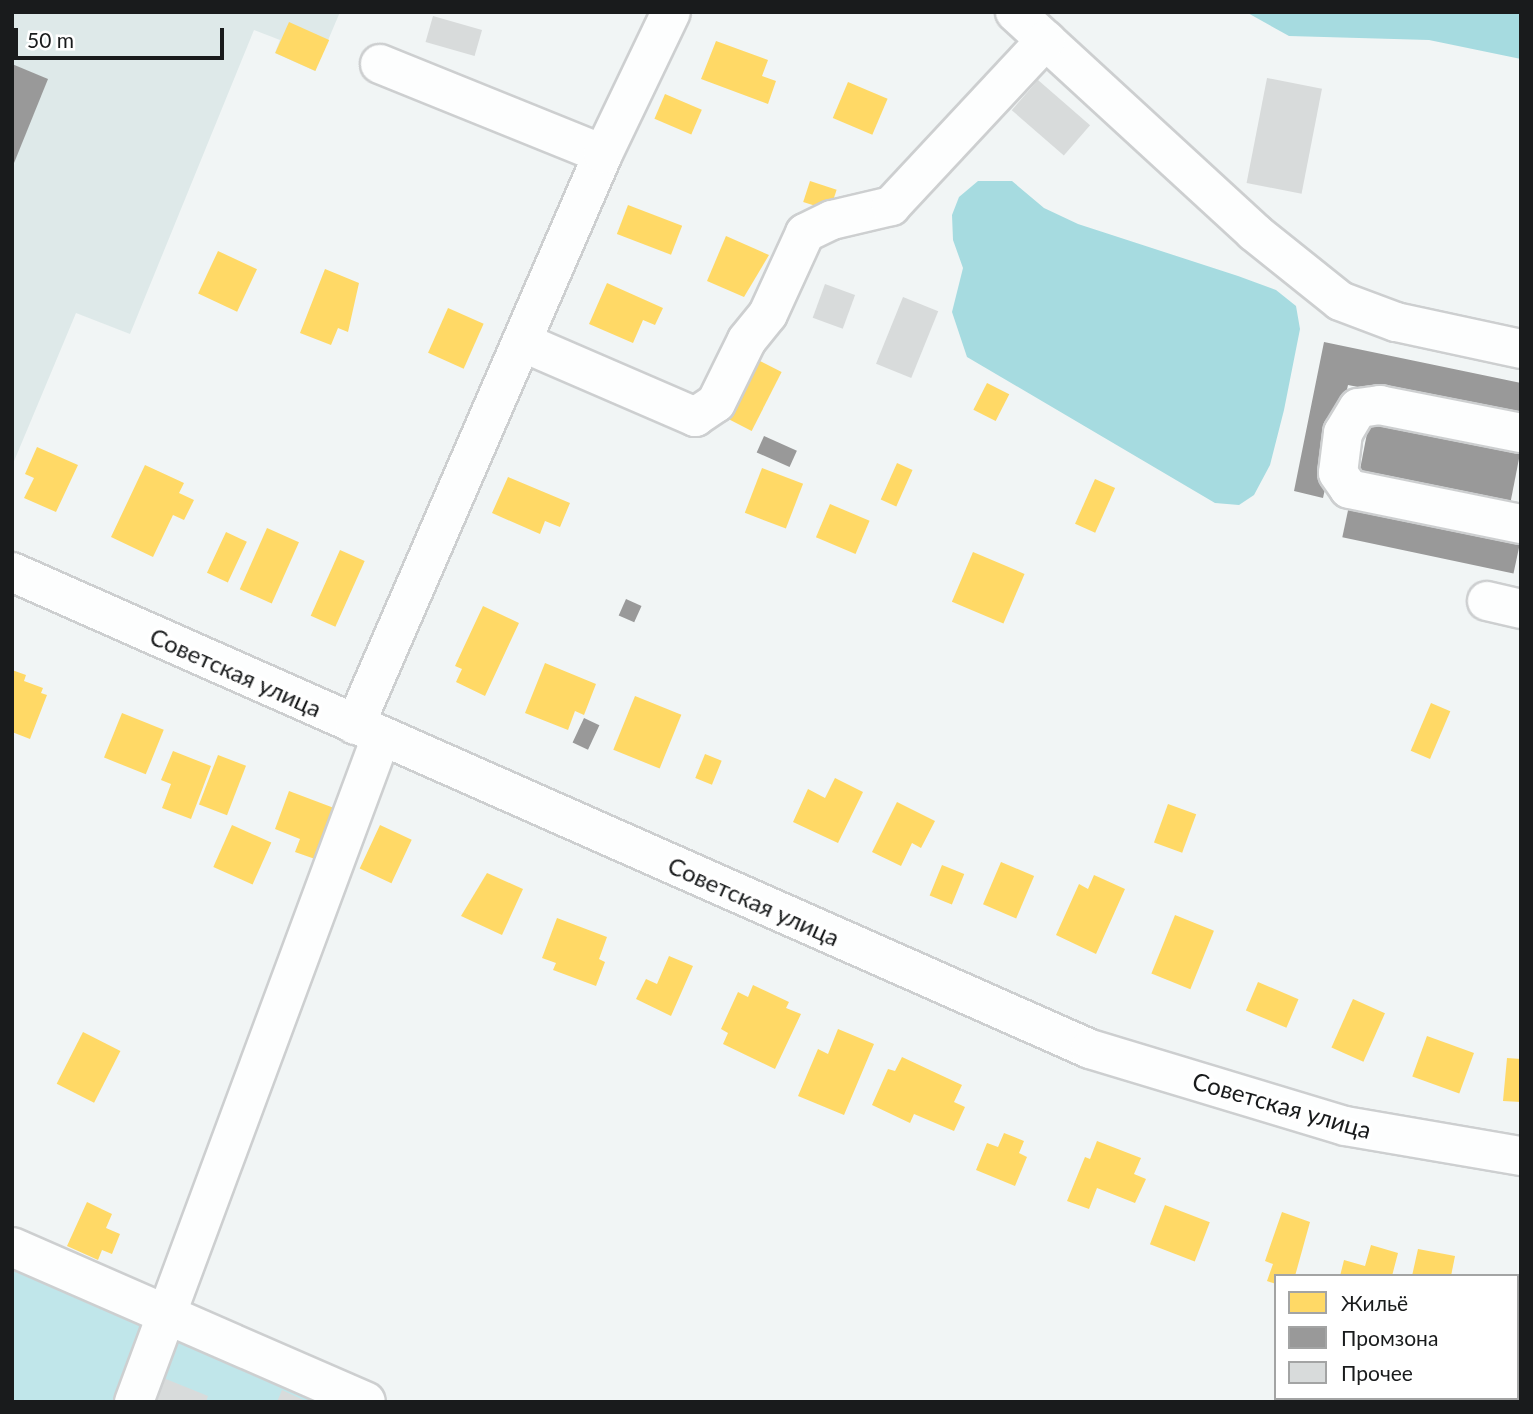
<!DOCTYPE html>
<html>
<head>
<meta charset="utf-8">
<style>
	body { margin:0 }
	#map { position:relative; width:1533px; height:1414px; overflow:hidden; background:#f1f5f5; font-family:Lato,sans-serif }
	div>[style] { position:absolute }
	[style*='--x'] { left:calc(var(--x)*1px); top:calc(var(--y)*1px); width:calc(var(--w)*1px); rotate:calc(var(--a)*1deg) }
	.built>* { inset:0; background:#dee9e9 }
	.green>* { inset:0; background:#c0e6ea }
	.forest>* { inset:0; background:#a6dbe0 }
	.homes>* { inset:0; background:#ffd966; transform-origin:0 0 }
	.industry>* { inset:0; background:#999; transform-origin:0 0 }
	.building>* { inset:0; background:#d8dbdb; transform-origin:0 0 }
	.roads { filter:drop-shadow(2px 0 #cdcfd0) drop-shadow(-2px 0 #cdcfd0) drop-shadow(0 2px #cdcfd0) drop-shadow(0 -2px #cdcfd0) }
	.minor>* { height:38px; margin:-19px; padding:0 19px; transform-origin:19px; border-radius:19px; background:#fdfefe }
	span { translate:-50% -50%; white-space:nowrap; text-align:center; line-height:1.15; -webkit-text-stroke:7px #fff; paint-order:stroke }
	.street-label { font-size:24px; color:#191b1c }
	.frame { position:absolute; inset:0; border:14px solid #191b1c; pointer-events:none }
	.legend { position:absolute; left:1274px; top:1274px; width:245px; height:126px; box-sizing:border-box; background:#fff; border:2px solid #a3a4a4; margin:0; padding:9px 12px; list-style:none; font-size:21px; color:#191b1c }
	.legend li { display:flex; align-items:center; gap:14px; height:35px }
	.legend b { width:35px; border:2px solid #a3a4a4 }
	.scale { position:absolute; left:14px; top:28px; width:210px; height:32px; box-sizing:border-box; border:4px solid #191b1c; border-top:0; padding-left:9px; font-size:21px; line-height:24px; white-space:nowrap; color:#191b1c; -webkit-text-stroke:5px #fff; paint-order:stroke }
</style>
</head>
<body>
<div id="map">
	<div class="built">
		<i style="clip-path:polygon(12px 12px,340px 12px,315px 71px,275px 53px,280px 40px,254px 30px,130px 334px,76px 313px,12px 466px)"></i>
	</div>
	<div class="green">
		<i style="clip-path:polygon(12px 1247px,366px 1402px,12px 1402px)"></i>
	</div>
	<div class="forest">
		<i style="clip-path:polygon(1246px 12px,1521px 12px,1521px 59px,1429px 40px,1289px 36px)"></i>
		<i style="clip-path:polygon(978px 181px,1012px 181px,1044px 208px,1078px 224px,1238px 276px,1276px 290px,1296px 306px,1300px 329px,1284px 410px,1270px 465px,1254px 495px,1239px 505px,1215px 503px,967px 357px,952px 312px,963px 268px,953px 240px,952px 215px,959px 197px)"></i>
	</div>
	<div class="homes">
		<i style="left:289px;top:22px;width:44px;height:34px;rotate:24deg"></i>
		<i style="clip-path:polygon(716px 41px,768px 60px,762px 76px,776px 81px,768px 104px,701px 79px)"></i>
		<i style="left:848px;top:82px;width:43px;height:39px;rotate:23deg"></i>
		<i style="left:665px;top:94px;width:40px;height:27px;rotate:23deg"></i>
		<i style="left:810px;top:181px;width:28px;height:22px;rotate:18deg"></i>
		<i style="left:628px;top:205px;width:58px;height:31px;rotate:21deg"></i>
		<i style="clip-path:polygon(726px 236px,769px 255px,744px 297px,707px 281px)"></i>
		<i style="left:218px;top:251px;width:43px;height:47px;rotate:25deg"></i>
		<i style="clip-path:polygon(325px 269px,359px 283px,348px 332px,338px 328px,331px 345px,300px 333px)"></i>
		<i style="clip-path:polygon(607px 283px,663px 308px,655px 325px,643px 320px,633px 343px,589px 324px)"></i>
		<i style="left:448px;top:308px;width:39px;height:49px;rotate:24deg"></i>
		<i style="left:754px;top:358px;width:31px;height:66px;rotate:27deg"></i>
		<i style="left:987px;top:383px;width:25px;height:30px;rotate:27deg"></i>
		<i style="clip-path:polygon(37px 447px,78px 465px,56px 512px,24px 498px,34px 478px,25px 474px)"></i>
		<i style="left:897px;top:463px;width:17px;height:40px;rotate:24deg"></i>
		<i style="clip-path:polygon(145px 465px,184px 483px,179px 493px,194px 500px,184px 520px,173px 515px,153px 557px,111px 537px)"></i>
		<i style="left:762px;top:468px;width:44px;height:48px;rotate:21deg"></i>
		<i style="clip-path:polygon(508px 477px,570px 503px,560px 527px,545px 521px,540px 534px,492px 513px)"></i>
		<i style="left:1095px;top:479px;width:22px;height:49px;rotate:24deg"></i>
		<i style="left:830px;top:504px;width:43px;height:36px;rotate:23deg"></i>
		<i style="left:267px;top:528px;width:35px;height:67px;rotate:24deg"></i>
		<i style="left:226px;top:532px;width:23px;height:45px;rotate:25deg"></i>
		<i style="left:340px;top:550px;width:27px;height:72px;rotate:24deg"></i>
		<i style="left:973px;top:552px;width:56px;height:54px;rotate:23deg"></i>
		<i style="clip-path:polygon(483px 606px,519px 623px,485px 696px,456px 682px,462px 669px,455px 666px)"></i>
		<i style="clip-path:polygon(545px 663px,596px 684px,584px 715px,575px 711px,568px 730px,525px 713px)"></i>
		<i style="clip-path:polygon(12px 670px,26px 675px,24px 681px,43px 688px,41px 693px,47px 695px,30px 739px,12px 732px)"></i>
		<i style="left:635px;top:696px;width:50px;height:58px;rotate:22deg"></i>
		<i style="left:1431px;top:703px;width:21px;height:52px;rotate:23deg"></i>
		<i style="left:122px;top:713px;width:45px;height:48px;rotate:22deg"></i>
		<i style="clip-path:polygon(173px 751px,211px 766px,191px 819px,162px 808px,171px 784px,161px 780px)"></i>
		<i style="left:705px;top:754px;width:18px;height:26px;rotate:22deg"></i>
		<i style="left:218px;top:755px;width:30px;height:53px;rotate:21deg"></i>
		<i style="clip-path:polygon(835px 778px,863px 792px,838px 843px,793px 822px,808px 789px,825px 798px)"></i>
		<i style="clip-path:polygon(289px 791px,334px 808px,315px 859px,295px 852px,300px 839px,275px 829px)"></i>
		<i style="clip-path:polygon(897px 802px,935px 821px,921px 848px,912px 843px,901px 866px,872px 852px)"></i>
		<i style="left:1168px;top:804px;width:30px;height:41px;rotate:20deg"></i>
		<i style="left:232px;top:825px;width:43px;height:46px;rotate:24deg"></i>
		<i style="left:380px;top:825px;width:35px;height:48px;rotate:25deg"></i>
		<i style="left:1001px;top:862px;width:36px;height:46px;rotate:23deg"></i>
		<i style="left:942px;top:865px;width:24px;height:33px;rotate:22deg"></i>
		<i style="clip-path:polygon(487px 873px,523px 889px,502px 935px,461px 916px)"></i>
		<i style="clip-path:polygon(1094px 875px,1125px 889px,1096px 954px,1056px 935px,1079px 884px,1088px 889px)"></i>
		<i style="left:1175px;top:915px;width:42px;height:63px;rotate:22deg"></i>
		<i style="clip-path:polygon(557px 918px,607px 937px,599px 959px,605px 962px,596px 986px,553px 970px,556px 963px,542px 958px)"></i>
		<i style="clip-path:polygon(669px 956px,693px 966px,671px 1016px,636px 999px,646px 979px,657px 984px)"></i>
		<i style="left:1258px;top:982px;width:44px;height:31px;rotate:23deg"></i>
		<i style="clip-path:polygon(753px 985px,789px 1002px,786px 1008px,801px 1014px,775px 1069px,723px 1044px,728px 1033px,721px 1029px,738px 992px,748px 997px)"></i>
		<i style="left:1353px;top:999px;width:35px;height:53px;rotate:24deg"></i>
		<i style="clip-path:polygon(838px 1029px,874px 1044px,844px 1115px,798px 1096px,818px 1049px,828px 1054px)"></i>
		<i style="left:83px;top:1032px;width:42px;height:58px;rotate:27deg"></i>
		<i style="left:1427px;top:1036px;width:50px;height:43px;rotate:20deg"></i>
		<i style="clip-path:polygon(902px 1057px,962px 1085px,954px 1102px,965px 1107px,954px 1131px,914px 1114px,910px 1123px,872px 1105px,888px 1069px,895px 1071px)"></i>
		<i style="clip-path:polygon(1507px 1058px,1521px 1059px,1521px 1102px,1503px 1101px)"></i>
		<i style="clip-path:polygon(1004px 1133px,1024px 1141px,1019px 1153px,1027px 1157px,1015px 1186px,976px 1170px,987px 1143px,998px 1147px)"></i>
		<i style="clip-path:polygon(1097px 1141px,1141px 1158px,1134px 1174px,1146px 1179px,1135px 1203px,1097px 1188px,1089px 1209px,1067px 1201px,1085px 1157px,1090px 1159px)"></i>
		<i style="clip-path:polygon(87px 1202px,112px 1214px,106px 1228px,120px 1234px,112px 1254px,102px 1250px,98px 1260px,67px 1246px)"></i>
		<i style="left:1165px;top:1205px;width:48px;height:42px;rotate:21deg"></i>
		<i style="clip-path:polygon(1282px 1212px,1310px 1222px,1295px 1276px,1276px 1276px,1276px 1284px,1267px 1281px,1273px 1264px,1265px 1261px)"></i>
		<i style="clip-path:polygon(1371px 1245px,1398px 1253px,1392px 1276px,1340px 1276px,1344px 1260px,1365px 1266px)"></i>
		<i style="clip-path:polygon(1418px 1249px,1455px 1256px,1451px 1276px,1412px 1276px)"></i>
		<i style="left:1517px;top:1289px;width:4px;height:22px;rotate:14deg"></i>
	</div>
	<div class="industry">
		<i style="clip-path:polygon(12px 64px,48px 79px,12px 168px)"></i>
		<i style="clip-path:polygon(1324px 342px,1521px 383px,1521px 419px,1348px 385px,1323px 498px,1294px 491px)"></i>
		<i style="left:1370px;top:418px;width:154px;height:60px;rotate:11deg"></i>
		<i style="left:764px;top:436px;width:36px;height:18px;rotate:24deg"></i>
		<i style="left:1350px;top:501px;width:175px;height:37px;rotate:12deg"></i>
		<i style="left:626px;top:599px;width:17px;height:18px;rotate:24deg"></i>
		<i style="left:584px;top:718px;width:17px;height:27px;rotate:25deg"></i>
	</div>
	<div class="building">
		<i style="left:433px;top:16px;width:51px;height:27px;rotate:16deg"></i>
		<i style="left:1267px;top:78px;width:56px;height:107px;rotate:11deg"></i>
		<i style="left:1038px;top:80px;width:69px;height:40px;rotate:41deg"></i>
		<i style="left:825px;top:284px;width:32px;height:36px;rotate:20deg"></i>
		<i style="left:903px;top:297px;width:38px;height:72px;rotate:22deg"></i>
		<i style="clip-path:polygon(156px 1375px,208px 1396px,206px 1402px,146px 1402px)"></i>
		<i style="clip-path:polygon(282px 1390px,308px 1402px,277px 1402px)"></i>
	</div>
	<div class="roads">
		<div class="minor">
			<i style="--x:1015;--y:12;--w:325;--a:42.6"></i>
			<i style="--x:1254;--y:232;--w:110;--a:38.7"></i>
			<i style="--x:1340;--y:301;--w:60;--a:20.6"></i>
			<i style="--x:1396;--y:322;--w:128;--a:12.2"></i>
			<i style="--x:380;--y:64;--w:240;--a:22"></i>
			<i style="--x:522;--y:342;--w:189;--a:23.4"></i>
			<i style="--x:695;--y:417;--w:25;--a:-34"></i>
			<i style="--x:716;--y:403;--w:70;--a:-63.8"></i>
			<i style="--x:747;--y:340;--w:33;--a:-51"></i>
			<i style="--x:768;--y:314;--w:89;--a:-65.4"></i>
			<i style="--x:805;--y:233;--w:30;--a:-26"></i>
			<i style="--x:832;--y:220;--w:61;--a:-13.3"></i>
			<i style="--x:891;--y:206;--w:227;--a:-47"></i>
			<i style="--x:1521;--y:433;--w:144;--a:-168.8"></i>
			<i style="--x:1380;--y:405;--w:22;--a:172"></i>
			<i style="--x:1358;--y:408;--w:29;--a:121"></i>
			<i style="--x:1343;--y:433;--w:40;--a:97.1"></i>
			<i style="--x:1338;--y:473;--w:19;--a:55"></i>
			<i style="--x:1349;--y:489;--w:176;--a:11.5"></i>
			<i style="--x:12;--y:572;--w:1179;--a:23.87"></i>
			<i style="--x:1090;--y:1049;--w:266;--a:16.8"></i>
			<i style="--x:1345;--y:1126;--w:179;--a:9.7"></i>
			<i style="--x:1487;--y:601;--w:35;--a:13"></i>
			<i style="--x:355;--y:725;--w:623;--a:-66.52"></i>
			<i style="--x:603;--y:154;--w:157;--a:-64.4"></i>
			<i style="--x:12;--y:1247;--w:386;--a:23.6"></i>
			<i style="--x:134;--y:1402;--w:709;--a:-69.62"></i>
		</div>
	</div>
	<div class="street-label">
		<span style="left:236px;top:672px;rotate:24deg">Советская улица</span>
		<span style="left:754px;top:901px;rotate:24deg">Советская улица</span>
		<span style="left:1282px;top:1105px;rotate:16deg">Советская улица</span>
	</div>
	<div class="frame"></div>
	<ul class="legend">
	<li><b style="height:19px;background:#ffd966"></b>Жильё</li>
	<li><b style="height:19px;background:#999"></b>Промзона</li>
	<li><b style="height:19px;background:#d8dbdb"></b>Прочее</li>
	</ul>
	<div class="scale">50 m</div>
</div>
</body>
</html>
